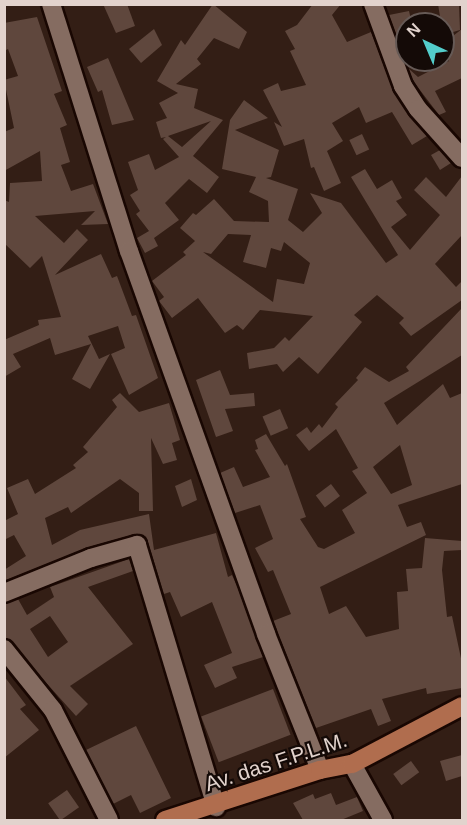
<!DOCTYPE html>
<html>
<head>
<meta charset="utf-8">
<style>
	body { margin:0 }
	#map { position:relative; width:467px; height:825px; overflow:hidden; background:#331e15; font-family:Arial,sans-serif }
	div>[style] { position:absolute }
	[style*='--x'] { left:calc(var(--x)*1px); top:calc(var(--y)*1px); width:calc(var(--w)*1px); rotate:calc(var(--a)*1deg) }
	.building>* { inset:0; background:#5f473d; transform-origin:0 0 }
	.roads { filter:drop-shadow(2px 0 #190702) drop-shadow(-2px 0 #190702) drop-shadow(0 2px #190702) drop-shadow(0 -2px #190702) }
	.minor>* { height:18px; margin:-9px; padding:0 9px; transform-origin:9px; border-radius:9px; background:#856c61 }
	.major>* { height:18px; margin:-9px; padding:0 9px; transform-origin:9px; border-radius:9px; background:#b06d4e }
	span { translate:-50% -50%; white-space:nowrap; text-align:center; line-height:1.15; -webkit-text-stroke:4.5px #140a07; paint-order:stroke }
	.street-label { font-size:21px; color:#e2d3cd }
	.frame { position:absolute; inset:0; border:6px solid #e2d3cd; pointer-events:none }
	.north { position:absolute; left:395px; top:12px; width:60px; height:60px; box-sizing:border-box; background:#140a07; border:2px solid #665a56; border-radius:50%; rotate:316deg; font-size:16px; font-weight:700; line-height:24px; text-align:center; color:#e2d3cd }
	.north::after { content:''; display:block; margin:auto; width:21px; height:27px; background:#53cdcb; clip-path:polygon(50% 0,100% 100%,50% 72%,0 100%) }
</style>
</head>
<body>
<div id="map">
	<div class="building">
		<i style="clip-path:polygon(103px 4px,127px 4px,135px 26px,116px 33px)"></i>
		<i style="clip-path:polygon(evenodd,213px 4px,247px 32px,239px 49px,214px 38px,197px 59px,201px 64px,176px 84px,198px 89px,194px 108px,223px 120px,193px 156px,219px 177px,207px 193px,189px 179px,165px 203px,179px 220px,154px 238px,158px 246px,145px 253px,137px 238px,149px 231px,136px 214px,140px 211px,130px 195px,138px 190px,128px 162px,149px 154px,155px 170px,179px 157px,163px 139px,166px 137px,161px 138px,156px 122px,167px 118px,159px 103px,178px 93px,157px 81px,181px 40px,185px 45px,213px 4px,211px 121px,182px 147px,168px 136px,211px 121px)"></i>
		<i style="clip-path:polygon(313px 4px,341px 4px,332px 15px,347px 42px,371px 32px,394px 92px,427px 136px,412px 145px,392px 112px,366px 123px,359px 107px,332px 123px,343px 141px,327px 151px,341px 183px,324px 191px,314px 167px,311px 168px,304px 139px,284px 146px,274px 122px,282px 127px,263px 90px,278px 83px,281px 91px,306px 85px,290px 51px,295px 49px,285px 31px,297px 25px)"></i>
		<i style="clip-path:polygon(438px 4px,459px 4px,460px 30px,443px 35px)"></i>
		<i style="clip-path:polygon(409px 11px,412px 24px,407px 24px,407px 46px,401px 48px,389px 15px)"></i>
		<i style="clip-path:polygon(37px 17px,62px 91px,54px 94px,67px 125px,60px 128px,70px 162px,61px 165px,71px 191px,93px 184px,108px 224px,81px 225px,95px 211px,35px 216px,64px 243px,77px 229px,88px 240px,55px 275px,101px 254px,112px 278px,117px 276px,132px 316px,136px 315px,158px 378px,129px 395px,111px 354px,125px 348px,118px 326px,88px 336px,99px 359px,110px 354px,90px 389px,72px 379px,91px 344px,55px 355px,50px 338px,13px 354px,21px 367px,4px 377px,4px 340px,39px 325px,38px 320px,61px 317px,42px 256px,30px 268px,4px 243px,4px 200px,9px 202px,10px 183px,42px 181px,40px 151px,4px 171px,4px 132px,14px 128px,4px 80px,18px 76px,8px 49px,4px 51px,4px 23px)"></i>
		<i style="clip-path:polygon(154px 29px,162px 45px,141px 63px,129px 49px)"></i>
		<i style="clip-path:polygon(462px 29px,462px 78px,435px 91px,446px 112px,439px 115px,413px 81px,408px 68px,418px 77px,449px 61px,445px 42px)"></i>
		<i style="clip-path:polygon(108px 58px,134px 120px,112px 125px,102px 90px,98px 92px,87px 67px)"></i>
		<i style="clip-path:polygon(evenodd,244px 100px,268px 118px,235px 130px,279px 150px,271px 177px,266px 178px,298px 189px,288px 220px,303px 232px,322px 213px,310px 193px,341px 203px,386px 263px,398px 255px,351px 177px,365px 169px,377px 189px,392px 180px,402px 198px,396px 201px,407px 215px,391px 227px,410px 250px,440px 215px,414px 190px,426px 177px,446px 197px,462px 176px,462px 235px,435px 264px,456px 287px,462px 281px,462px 300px,411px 336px,399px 323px,404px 318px,377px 295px,354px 315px,362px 322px,318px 374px,299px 357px,283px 372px,277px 364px,249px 369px,247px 353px,274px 348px,285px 337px,289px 341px,313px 316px,260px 310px,243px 330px,237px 325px,225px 333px,198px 298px,172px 318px,159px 301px,164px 297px,152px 281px,186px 255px,183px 252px,195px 241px,180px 228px,193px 213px,196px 215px,214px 199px,234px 221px,269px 222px,268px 201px,249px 192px,256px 177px,222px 169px,230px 120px,244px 100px,228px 234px,251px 235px,243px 262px,266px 268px,271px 248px,281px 251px,284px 242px,310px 263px,304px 284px,277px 279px,273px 302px,203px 252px,211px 254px,228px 234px)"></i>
		<i style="left:362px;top:134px;width:17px;height:14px;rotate:65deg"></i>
		<i style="clip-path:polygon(440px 150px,451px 163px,440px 170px,431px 155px)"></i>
		<i style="clip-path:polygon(evenodd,462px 308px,462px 355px,384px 403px,397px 425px,443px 384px,450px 398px,462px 393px,462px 484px,398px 505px,407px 527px,421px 522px,426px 535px,320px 587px,329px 614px,346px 606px,366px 637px,399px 629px,397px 592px,408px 591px,406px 569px,422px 568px,425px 538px,462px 541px,462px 550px,444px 551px,442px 570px,447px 617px,452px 616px,462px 663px,462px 688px,427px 694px,426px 688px,382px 699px,391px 721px,378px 726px,371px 709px,316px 728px,273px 621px,291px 614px,273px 570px,268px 572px,255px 548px,273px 539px,260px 505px,235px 513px,220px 473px,234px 467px,243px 487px,270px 477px,255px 450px,258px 449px,255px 440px,266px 434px,285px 466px,287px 464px,306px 517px,300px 519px,318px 547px,324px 549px,355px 533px,342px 510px,367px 493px,352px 471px,358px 468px,336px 429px,309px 451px,296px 435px,307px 427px,311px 433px,319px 424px,322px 428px,338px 407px,335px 404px,358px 380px,356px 378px,365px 367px,389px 382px,409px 371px,406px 367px,462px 308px,400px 445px,412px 485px,391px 494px,373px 467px,400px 445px)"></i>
		<i style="clip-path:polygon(220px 370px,230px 395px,254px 393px,255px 406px,225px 409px,233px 431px,216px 437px,196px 380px)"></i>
		<i style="clip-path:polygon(120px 393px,139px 412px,169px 403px,180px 440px,172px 443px,177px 460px,163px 464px,151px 438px,153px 511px,139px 511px,139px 493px,120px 479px,71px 513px,68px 507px,45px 518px,52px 545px,80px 530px,149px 514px,154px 550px,216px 533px,228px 577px,232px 575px,238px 588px,263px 657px,232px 667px,237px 678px,215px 688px,204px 665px,232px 653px,212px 602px,181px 617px,170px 592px,164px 594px,148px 542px,140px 534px,87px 548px,4px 581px,4px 570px,26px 556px,14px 535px,4px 540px,4px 521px,18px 514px,7px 488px,28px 479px,35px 494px,76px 468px,73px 465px,88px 452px,83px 447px,117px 407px,112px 400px)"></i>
		<i style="left:280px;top:409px;width:21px;height:19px;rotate:67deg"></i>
		<i style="clip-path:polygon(191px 479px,197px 500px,182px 507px,175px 486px)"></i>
		<i style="left:331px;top:484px;width:15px;height:19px;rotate:53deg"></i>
		<i style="clip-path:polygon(evenodd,129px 559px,133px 571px,88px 587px,133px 644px,70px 686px,88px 704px,76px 716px,4px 636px,4px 604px,18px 599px,27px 615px,54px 597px,50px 587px,129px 559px,50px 616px,68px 642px,48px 657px,30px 629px,50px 616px)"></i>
		<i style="clip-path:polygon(4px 676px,26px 705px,20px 709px,39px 730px,4px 758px)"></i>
		<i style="left:273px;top:689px;width:49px;height:77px;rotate:69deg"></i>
		<i style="clip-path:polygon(136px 726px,171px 798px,140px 813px,131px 795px,113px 804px,86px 750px)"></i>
		<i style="clip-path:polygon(462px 755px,462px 776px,446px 781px,440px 761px)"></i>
		<i style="left:411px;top:761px;width:14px;height:22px;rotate:54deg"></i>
		<i style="left:67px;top:790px;width:21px;height:23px;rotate:55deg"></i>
		<i style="clip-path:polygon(331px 793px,336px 805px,357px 797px,363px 811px,341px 820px,303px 820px,293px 803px,313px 794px,315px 799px)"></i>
	</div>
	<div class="roads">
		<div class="minor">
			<i style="--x:51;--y:4;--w:259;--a:72.5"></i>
			<i style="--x:129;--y:251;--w:407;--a:70.3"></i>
			<i style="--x:266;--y:634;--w:146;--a:68.3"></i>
			<i style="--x:373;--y:4;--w:87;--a:69.9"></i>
			<i style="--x:403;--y:86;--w:27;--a:57"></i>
			<i style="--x:418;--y:109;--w:66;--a:48.1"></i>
			<i style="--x:4;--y:593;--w:94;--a:-21.9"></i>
			<i style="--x:91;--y:558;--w:48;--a:-15.8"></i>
			<i style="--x:137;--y:545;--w:274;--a:73.2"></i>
			<i style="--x:4;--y:649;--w:78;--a:51.2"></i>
			<i style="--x:53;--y:710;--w:123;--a:63"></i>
			<i style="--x:352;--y:764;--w:64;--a:61"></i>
		</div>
		<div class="major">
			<i style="--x:165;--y:820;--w:163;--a:-17.9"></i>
			<i style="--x:320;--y:770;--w:33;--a:-11"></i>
			<i style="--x:352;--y:764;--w:124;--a:-27.8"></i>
		</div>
	</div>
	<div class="street-label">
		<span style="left:276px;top:762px;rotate:-18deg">Av. das F.P.L.M.</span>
	</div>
	<div class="frame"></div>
	<div class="north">N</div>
</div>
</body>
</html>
